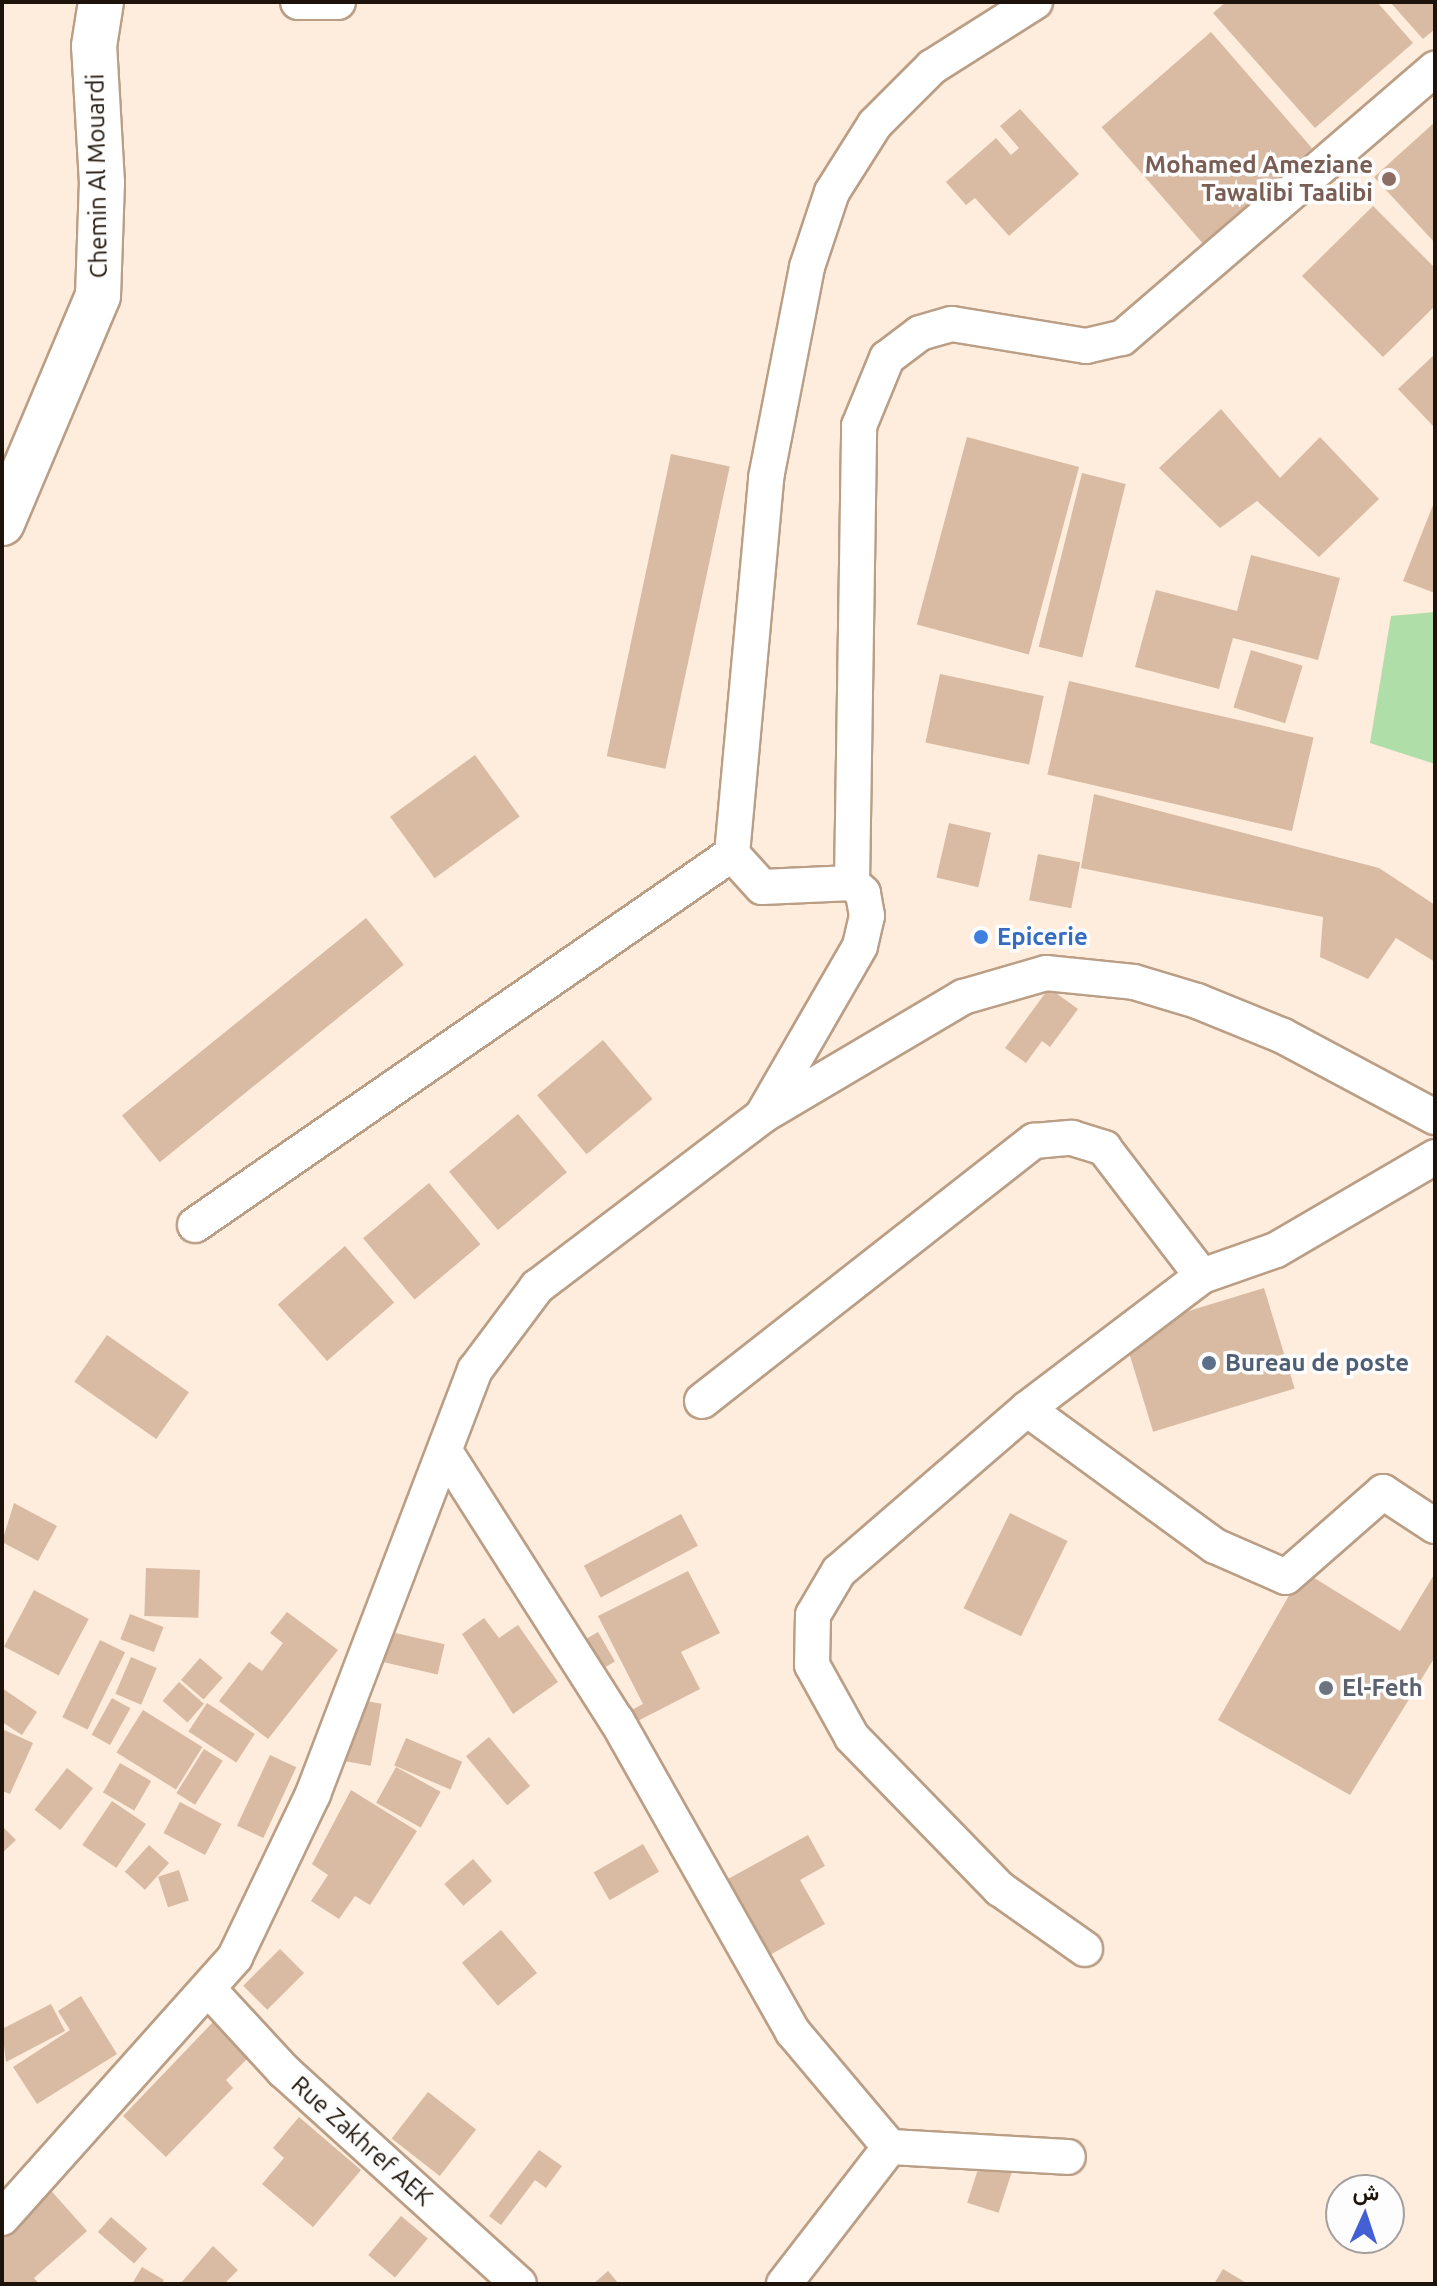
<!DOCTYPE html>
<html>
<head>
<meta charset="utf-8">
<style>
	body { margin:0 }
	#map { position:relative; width:1437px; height:2286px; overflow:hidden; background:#feecdd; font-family:Ubuntu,Vazirmatn,sans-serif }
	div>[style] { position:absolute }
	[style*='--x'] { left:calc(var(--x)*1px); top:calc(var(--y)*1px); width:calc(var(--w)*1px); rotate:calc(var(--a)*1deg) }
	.green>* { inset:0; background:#b0dea8 }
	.building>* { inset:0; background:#d8bba2; transform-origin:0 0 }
	.roads { filter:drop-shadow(2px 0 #ba9e86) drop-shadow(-2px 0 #ba9e86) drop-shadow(0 2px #ba9e86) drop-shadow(0 -2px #ba9e86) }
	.minor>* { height:34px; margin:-17px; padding:0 17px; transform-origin:17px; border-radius:17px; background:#fff }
	.tertiary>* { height:44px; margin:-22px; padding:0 22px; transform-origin:22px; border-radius:22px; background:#fff }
	.dots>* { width:22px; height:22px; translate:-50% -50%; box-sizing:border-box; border:4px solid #fdfdfd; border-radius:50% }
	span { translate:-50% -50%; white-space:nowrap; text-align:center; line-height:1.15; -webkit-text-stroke:7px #fdfdfd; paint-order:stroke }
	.education-label { font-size:24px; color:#785e54; font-weight:700 }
	.right { translate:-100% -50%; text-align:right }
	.street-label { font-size:24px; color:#1d130a }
	.shop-label { font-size:24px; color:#366cbe; font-weight:700 }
	.left { translate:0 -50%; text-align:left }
	.service-label { font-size:24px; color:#4e5e75; font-weight:700 }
	.worship-label { font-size:24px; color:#5b616d; font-weight:700 }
	.frame { position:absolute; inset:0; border:4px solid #1d130a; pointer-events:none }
	.north { position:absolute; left:1325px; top:2174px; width:80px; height:80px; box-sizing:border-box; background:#fdfdfd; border:2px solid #a39f9c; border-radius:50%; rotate:3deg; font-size:22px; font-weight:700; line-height:32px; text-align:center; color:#1d130a }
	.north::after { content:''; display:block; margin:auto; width:28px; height:36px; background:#4361d4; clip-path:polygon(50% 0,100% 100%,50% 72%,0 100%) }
</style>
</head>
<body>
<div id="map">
	<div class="green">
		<i style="clip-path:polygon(1435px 612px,1435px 764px,1370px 743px,1391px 616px)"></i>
	</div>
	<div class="building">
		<i style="clip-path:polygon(1226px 2px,1377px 2px,1413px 43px,1315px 128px,1213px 13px)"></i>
		<i style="clip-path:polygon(1390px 2px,1435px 2px,1435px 29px,1423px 39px)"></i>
		<i style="left:1211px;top:32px;width:154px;height:145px;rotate:49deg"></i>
		<i style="clip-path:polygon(1020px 109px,1079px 174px,1009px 236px,975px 198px,966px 205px,946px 182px,996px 138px,1011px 155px,1019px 148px,1000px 126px)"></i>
		<i style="clip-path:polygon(1435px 122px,1435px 243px,1374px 177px)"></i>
		<i style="clip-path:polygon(1373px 206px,1435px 268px,1435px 306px,1383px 357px,1302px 276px)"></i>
		<i style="clip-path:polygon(1435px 354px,1435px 428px,1398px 389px)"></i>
		<i style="clip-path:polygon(1221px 409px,1280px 478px,1320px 437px,1379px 499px,1319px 557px,1257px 501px,1220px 528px,1159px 468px)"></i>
		<i style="left:967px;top:437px;width:116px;height:194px;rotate:15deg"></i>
		<i style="left:671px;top:454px;width:60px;height:309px;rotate:12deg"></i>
		<i style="left:1082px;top:473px;width:45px;height:179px;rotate:14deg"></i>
		<i style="clip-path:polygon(1435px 500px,1435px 593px,1403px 581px)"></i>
		<i style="clip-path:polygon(1251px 555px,1340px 578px,1318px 660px,1233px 638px,1219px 689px,1135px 667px,1156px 590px,1237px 611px)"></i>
		<i style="left:1251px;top:650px;width:54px;height:60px;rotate:17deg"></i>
		<i style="left:940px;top:674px;width:106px;height:70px;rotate:12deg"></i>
		<i style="left:1069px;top:681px;width:251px;height:96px;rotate:13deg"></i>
		<i style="left:475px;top:755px;width:76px;height:105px;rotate:54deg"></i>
		<i style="clip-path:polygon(1094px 794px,1379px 868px,1435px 905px,1435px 962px,1396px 938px,1368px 979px,1320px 957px,1323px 917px,1081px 868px)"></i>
		<i style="left:949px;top:823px;width:43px;height:56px;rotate:13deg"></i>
		<i style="left:1038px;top:854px;width:43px;height:47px;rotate:11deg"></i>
		<i style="left:366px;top:918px;width:60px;height:314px;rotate:51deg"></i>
		<i style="clip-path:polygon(1049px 988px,1078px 1009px,1050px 1047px,1042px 1041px,1026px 1063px,1005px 1048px)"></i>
		<i style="left:603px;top:1040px;width:77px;height:86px;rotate:50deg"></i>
		<i style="left:518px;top:1114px;width:76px;height:90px;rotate:50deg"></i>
		<i style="left:429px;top:1183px;width:80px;height:86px;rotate:50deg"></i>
		<i style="left:345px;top:1246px;width:75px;height:89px;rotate:49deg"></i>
		<i style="left:1264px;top:1288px;width:105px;height:148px;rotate:73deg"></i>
		<i style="left:107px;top:1335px;width:100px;height:57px;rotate:35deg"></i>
		<i style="clip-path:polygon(14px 1503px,57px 1526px,38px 1561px,2px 1542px)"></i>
		<i style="left:1010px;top:1513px;width:64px;height:106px;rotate:26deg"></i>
		<i style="left:681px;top:1514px;width:36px;height:110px;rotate:62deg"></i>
		<i style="left:146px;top:1568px;width:54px;height:48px;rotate:2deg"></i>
		<i style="clip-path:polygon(688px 1571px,720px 1633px,681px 1652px,700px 1689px,626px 1727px,620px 1716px,643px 1704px,598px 1616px)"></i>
		<i style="clip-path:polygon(1303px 1571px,1400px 1631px,1435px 1573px,1435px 1657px,1350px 1795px,1218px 1720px)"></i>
		<i style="left:34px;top:1590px;width:62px;height:64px;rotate:28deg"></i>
		<i style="clip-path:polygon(287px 1612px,338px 1650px,268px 1739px,219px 1701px,249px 1662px,262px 1671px,283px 1643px,270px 1633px)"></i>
		<i style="left:130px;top:1614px;width:36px;height:27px;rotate:21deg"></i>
		<i style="clip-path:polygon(484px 1618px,499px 1638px,518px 1625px,558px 1682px,513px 1714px,462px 1634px)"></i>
		<i style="left:391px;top:1632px;width:55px;height:31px;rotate:13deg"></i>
		<i style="left:598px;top:1632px;width:34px;height:28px;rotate:60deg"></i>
		<i style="left:100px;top:1640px;width:28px;height:86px;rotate:26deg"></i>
		<i style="left:131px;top:1657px;width:28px;height:40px;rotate:23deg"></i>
		<i style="left:200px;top:1658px;width:30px;height:29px;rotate:41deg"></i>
		<i style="left:179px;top:1682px;width:33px;height:25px;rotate:41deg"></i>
		<i style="clip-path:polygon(2px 1688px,37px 1712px,22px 1735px,2px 1722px)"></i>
		<i style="left:112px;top:1698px;width:21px;height:42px;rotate:29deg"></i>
		<i style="left:355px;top:1699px;width:27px;height:63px;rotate:10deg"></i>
		<i style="left:207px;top:1703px;width:57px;height:34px;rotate:33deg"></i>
		<i style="left:143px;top:1710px;width:70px;height:50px;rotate:32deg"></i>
		<i style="clip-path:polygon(2px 1729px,33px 1743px,10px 1794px,2px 1791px)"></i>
		<i style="left:489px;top:1737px;width:64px;height:30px;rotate:50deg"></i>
		<i style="left:406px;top:1738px;width:61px;height:30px;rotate:23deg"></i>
		<i style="left:204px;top:1749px;width:22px;height:52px;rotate:32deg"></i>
		<i style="left:270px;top:1755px;width:29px;height:78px;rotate:25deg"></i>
		<i style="left:120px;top:1763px;width:36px;height:34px;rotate:30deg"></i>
		<i style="left:396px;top:1767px;width:51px;height:41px;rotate:29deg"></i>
		<i style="left:67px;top:1768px;width:33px;height:53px;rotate:38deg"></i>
		<i style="clip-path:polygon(351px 1790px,417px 1831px,370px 1905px,355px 1896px,339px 1919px,311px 1901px,328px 1875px,312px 1864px)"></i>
		<i style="left:112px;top:1801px;width:41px;height:53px;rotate:34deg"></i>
		<i style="left:180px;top:1802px;width:47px;height:35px;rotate:28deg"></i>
		<i style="clip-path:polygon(2px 1826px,16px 1840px,2px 1853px)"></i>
		<i style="clip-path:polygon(808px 1835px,825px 1866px,800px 1880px,825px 1924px,768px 1956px,726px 1880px)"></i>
		<i style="left:643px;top:1844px;width:32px;height:57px;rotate:60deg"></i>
		<i style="left:149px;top:1845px;width:27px;height:36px;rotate:42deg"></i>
		<i style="left:473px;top:1859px;width:29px;height:38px;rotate:49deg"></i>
		<i style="left:179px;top:1870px;width:32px;height:22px;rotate:72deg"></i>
		<i style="left:501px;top:1930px;width:56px;height:51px;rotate:50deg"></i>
		<i style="left:280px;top:1949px;width:34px;height:52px;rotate:45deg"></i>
		<i style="clip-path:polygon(81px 1996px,117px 2054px,37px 2104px,13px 2067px,70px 2030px,58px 2011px)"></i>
		<i style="clip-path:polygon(51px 2004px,65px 2031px,6px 2062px,2px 2029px)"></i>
		<i style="clip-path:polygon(215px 2020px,251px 2055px,226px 2080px,233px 2088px,166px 2157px,123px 2116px)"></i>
		<i style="left:428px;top:2092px;width:61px;height:59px;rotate:38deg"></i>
		<i style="clip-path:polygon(299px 2117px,361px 2170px,313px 2227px,262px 2184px,284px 2158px,273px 2148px)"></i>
		<i style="clip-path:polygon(539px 2150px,562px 2166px,546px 2188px,535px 2180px,501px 2225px,489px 2216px)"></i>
		<i style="left:982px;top:2157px;width:33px;height:48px;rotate:18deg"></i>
		<i style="clip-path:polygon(46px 2185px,87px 2231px,34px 2278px,39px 2284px,2px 2284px,2px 2226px)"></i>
		<i style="left:401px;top:2216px;width:35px;height:51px;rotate:40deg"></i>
		<i style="left:111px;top:2217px;width:48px;height:20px;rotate:41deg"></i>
		<i style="clip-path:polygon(213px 2246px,238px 2270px,224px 2284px,180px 2284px)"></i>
		<i style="clip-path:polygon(142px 2267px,164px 2280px,162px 2284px,132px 2284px)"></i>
		<i style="clip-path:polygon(1223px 2269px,1248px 2284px,1214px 2284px)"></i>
		<i style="clip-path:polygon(608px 2271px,619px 2284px,593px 2284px)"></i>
	</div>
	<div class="roads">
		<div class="minor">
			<i style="--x:298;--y:2;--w:40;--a:0"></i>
			<i style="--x:852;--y:883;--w:457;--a:-89.1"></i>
			<i style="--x:859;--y:426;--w:74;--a:-67.6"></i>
			<i style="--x:887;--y:358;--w:41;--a:-37.1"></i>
			<i style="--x:920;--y:333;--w:33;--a:-16"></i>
			<i style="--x:952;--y:324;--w:136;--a:9.3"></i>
			<i style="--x:1086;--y:346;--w:37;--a:-13"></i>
			<i style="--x:1122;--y:338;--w:413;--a:-40.7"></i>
			<i style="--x:762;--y:1116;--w:196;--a:-60"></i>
			<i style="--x:860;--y:946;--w:31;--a:-77"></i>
			<i style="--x:867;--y:916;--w:23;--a:-100"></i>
			<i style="--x:863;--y:893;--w:15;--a:-138"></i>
			<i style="--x:852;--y:883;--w:90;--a:177.5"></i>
			<i style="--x:762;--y:887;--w:45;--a:-132.3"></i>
			<i style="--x:732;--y:854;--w:378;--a:-84.8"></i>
			<i style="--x:766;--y:478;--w:215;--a:-79"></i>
			<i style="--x:807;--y:267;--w:79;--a:-71.6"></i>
			<i style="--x:832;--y:192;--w:80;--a:-57.7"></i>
			<i style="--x:875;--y:124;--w:81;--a:-45"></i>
			<i style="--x:932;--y:67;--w:122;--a:-32.3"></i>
			<i style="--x:195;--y:1225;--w:653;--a:-34.64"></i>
			<i style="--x:1202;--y:1276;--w:220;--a:142.8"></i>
			<i style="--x:1027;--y:1409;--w:233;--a:36.1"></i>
			<i style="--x:1215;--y:1546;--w:77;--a:23.6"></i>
			<i style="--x:1286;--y:1577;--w:129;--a:-41.2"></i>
			<i style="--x:1383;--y:1492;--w:62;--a:33.2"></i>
			<i style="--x:702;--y:1401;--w:422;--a:-38.1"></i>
			<i style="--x:1034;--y:1141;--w:38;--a:-5"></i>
			<i style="--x:1072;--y:1138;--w:34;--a:17"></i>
			<i style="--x:1104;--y:1148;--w:161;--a:52.6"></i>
			<i style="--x:1202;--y:1276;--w:78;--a:-19.4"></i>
			<i style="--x:1276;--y:1250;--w:184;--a:-30.3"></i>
			<i style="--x:1027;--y:1409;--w:248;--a:139.2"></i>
			<i style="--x:839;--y:1571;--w:51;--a:120.6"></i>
			<i style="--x:813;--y:1615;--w:50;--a:91.1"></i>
			<i style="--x:812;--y:1665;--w:82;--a:60.9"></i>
			<i style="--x:852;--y:1737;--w:212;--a:45.8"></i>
			<i style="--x:1000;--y:1889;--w:104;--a:35.2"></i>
			<i style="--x:446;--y:1453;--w:318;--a:57.5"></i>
			<i style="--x:617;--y:1721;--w:357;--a:60.5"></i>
			<i style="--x:793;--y:2032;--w:150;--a:49.9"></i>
			<i style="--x:890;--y:2147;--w:178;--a:3.2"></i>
			<i style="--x:211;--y:1992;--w:108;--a:47.3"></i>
			<i style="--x:284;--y:2071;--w:317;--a:42.2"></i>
			<i style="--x:2;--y:2218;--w:350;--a:-48.2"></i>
			<i style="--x:235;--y:1957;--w:181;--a:-64.4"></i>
			<i style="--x:313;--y:1794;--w:454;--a:-69.1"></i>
			<i style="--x:475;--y:1370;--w:104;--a:-53.2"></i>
			<i style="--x:537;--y:1287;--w:283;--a:-37.2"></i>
			<i style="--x:762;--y:1116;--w:234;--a:-30.6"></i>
			<i style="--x:963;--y:997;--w:86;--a:-16.1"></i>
			<i style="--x:1046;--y:973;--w:88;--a:5.8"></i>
			<i style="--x:1134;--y:982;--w:66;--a:16.8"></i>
			<i style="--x:1197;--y:1001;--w:93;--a:22.1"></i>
			<i style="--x:1283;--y:1036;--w:172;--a:28.1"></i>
			<i style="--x:784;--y:2284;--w:173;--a:-52.3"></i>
		</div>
		<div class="tertiary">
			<i style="--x:2;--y:523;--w:246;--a:-67.1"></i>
			<i style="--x:98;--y:296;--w:113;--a:-88"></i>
			<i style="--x:102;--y:183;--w:137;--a:-93.3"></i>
			<i style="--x:94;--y:46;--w:45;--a:-81"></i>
		</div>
	</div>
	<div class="dots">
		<i style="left:1389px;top:179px;background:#8d6e63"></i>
		<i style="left:981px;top:937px;background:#3f7fe0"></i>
		<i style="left:1209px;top:1363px;background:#5c6f8a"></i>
		<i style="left:1326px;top:1688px;background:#6b7280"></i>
	</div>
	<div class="education-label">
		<span class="right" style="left:1373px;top:179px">Mohamed Ameziane<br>Tawalibi Taalibi</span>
	</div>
	<div class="street-label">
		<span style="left:97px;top:176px;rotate:-91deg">Chemin Al Mouardi</span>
		<span style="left:362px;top:2141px;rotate:42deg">Rue Zakhref AEK</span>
	</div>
	<div class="shop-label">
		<span class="left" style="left:997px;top:937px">Epicerie</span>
	</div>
	<div class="service-label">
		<span class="left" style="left:1225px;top:1363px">Bureau de poste</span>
	</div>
	<div class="worship-label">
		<span class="left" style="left:1342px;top:1688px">El-Feth</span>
	</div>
	<div class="frame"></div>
	<div class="north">ش</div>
</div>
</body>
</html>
